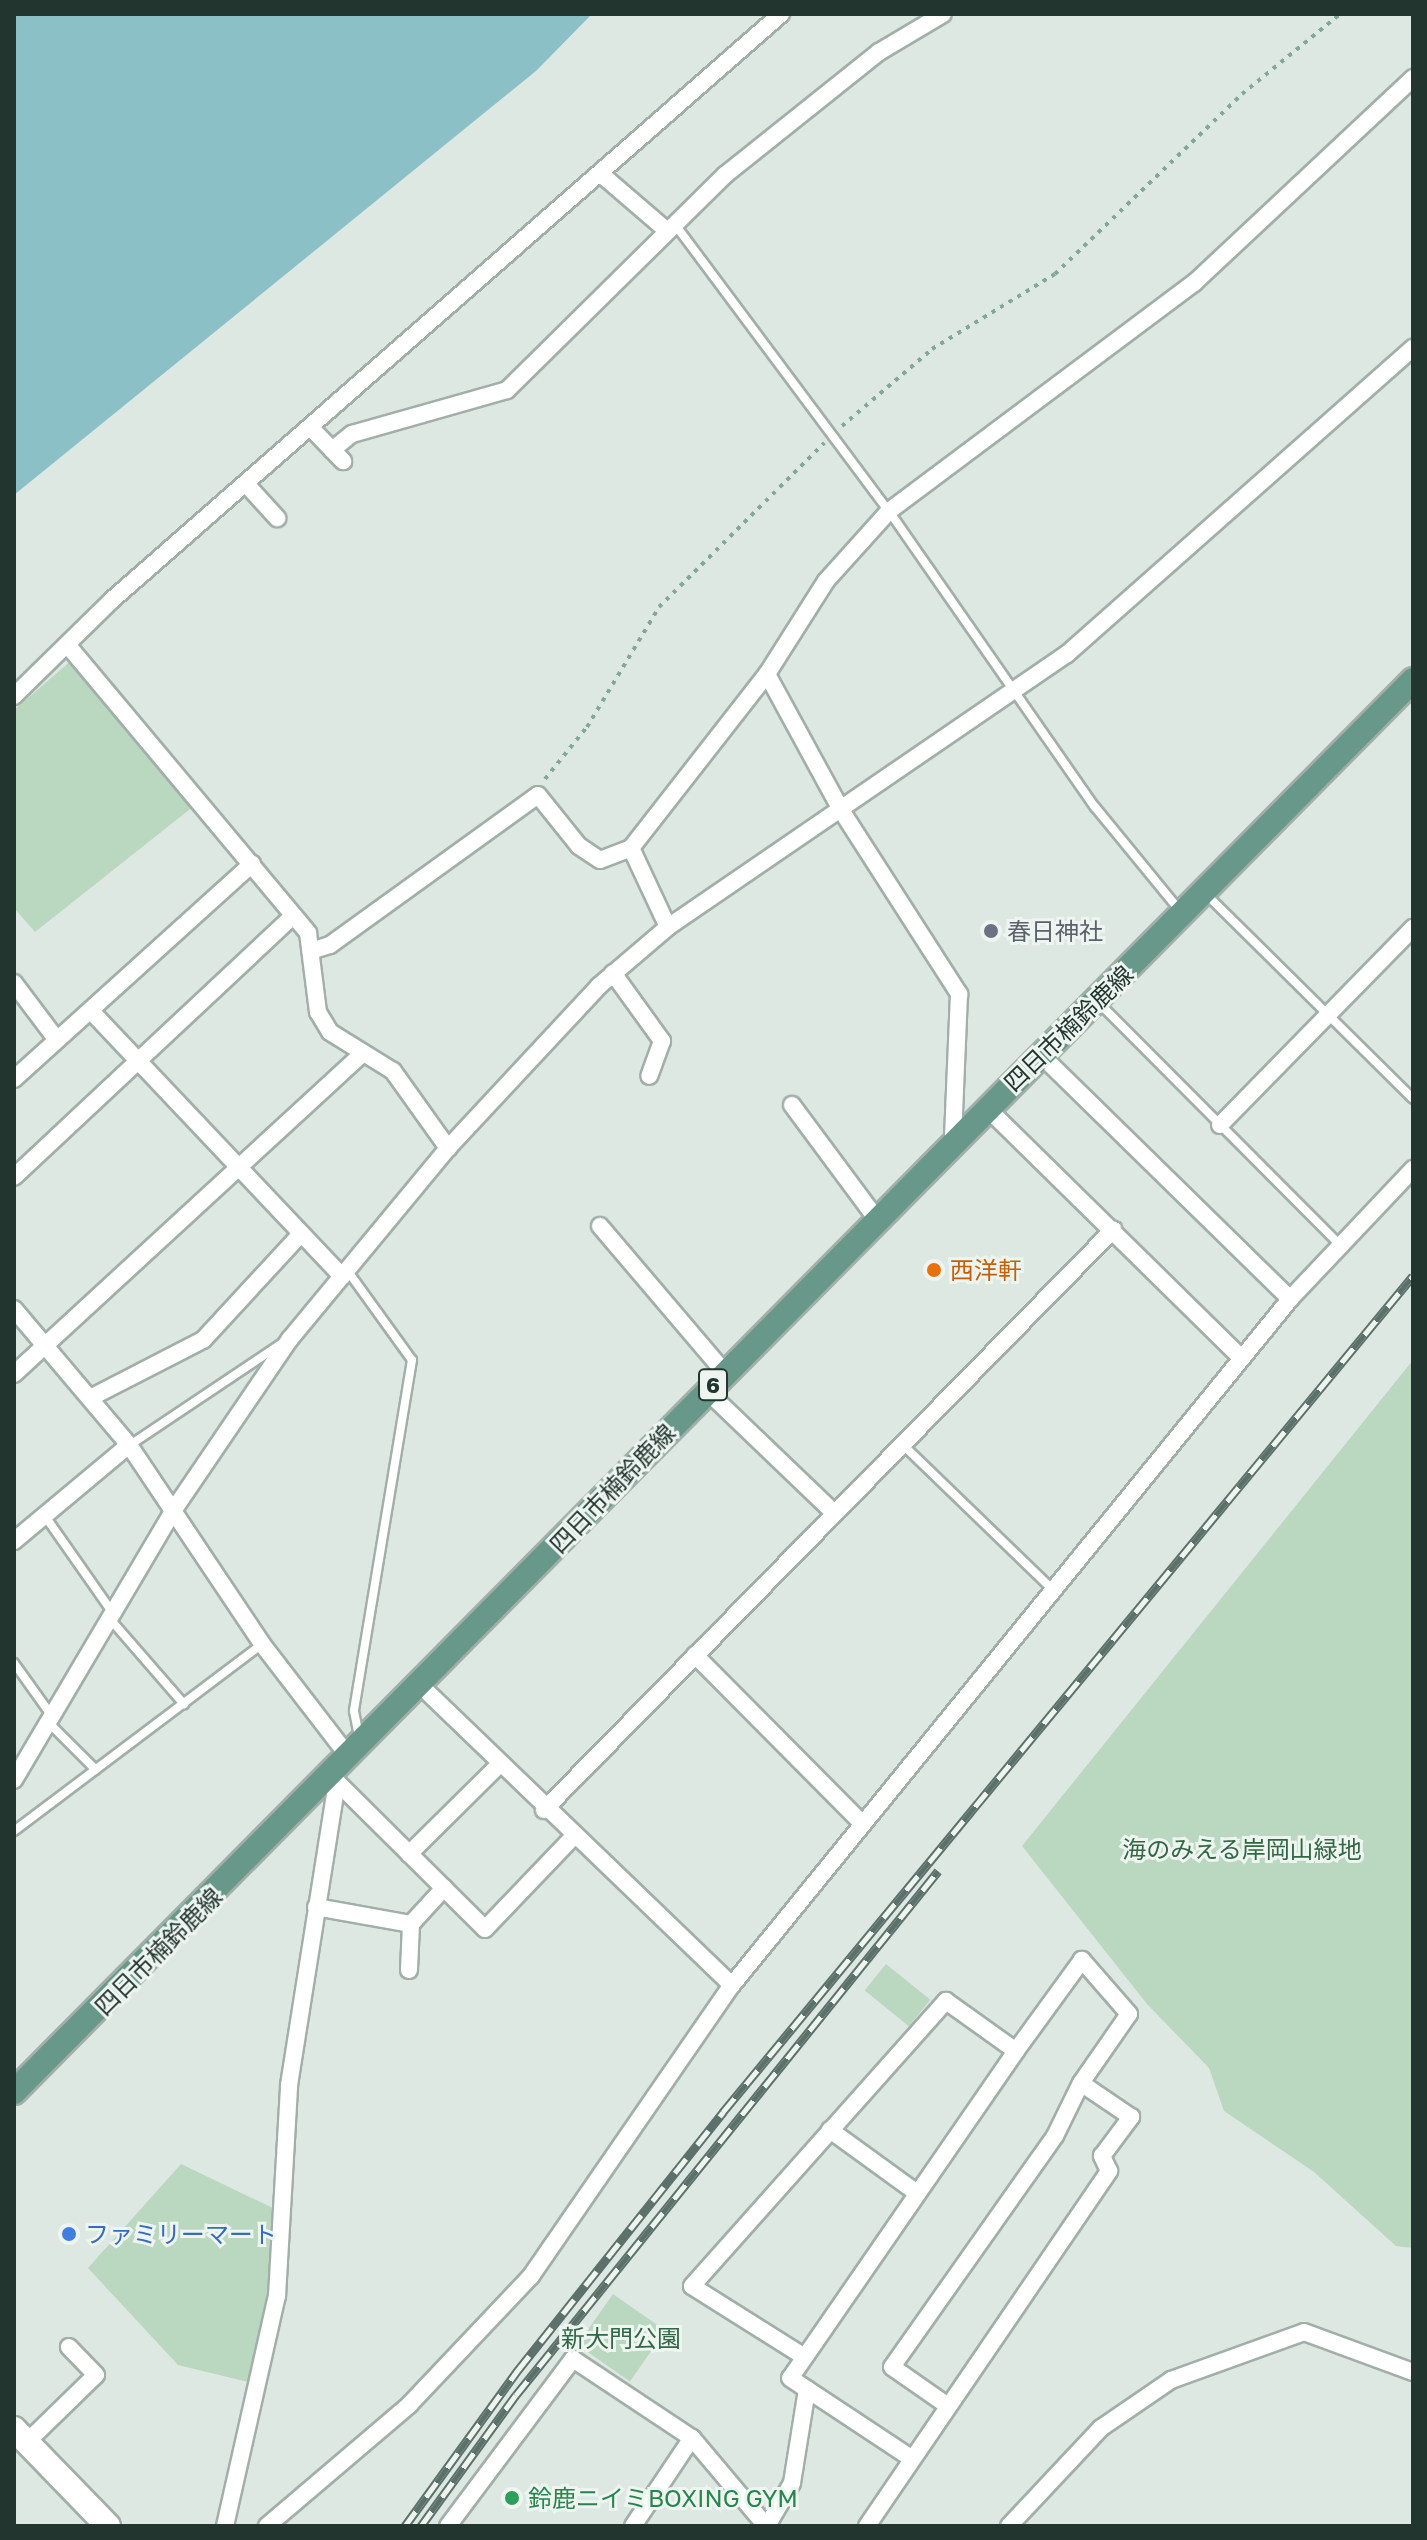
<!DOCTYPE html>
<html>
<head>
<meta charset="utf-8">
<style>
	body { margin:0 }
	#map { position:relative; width:1427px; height:2540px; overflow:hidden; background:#dee8e3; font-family:"Golos Text","Noto Sans JP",sans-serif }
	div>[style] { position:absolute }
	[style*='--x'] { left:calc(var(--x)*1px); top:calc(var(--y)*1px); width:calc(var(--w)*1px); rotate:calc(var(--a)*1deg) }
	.green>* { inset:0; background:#bad7c0; transform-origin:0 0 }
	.water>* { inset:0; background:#8cc0c7 }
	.path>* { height:4px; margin-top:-2px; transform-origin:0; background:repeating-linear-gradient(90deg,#83a79a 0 4px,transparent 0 10px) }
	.roads { filter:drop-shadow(2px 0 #a2afa9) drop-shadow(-2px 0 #a2afa9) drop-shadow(0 2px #a2afa9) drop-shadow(0 -2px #a2afa9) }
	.service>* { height:8px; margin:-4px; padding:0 4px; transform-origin:4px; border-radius:4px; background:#fff }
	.minor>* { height:16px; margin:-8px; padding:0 8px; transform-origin:8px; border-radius:8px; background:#fff }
	.secondary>* { height:24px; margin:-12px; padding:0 12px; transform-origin:12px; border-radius:12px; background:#fff }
	.primary>* { height:24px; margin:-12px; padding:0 12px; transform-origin:12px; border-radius:12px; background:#68988a }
	.rail>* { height:9px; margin-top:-4.5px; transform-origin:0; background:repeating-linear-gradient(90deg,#eef5f1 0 18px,#5c716b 0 36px); box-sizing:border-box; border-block:2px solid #5c716b }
	.dots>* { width:22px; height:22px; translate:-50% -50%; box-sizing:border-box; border:4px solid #eef5f1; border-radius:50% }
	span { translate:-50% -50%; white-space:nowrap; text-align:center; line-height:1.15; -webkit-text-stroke:6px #eef5f1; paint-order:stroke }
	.shield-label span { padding:2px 6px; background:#eef5f1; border:2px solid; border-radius:6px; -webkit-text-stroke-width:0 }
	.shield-label { font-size:22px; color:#22352f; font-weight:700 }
	.worship-label { font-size:24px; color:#5b616d }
	.left { translate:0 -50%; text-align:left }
	.street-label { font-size:24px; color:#22352f }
	.food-label { font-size:24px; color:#c56008 }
	.park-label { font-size:24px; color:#316744 }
	.shop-label { font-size:24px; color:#366cbe }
	.leisure-label { font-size:24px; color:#27864d }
	.frame { position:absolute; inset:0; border:16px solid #22352f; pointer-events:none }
</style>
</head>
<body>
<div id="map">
	<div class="green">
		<i style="clip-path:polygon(72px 660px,194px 806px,35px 932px,14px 908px,14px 710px)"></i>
		<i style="clip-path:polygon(1413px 1360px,1413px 2248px,1396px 2246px,1314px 2172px,1224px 2111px,1209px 2068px,1147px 2004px,1022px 1846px)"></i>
		<i style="left:886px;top:1964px;width:57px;height:34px;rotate:39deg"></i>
		<i style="clip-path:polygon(181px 2164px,275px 2209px,272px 2272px,248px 2382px,178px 2365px,88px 2268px)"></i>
		<i style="left:613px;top:2294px;width:64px;height:62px;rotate:35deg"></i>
	</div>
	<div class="water">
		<i style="clip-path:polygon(14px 14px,592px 14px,536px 71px,14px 495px)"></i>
	</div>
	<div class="path">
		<i style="--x:842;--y:426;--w:118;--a:-40.5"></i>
		<i style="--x:932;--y:349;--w:144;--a:-31.4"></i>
		<i style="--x:1055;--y:274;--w:260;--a:-43.9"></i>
		<i style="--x:1242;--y:94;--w:127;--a:-39.2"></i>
		<i style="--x:545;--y:779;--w:67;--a:-51.1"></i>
		<i style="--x:587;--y:727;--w:140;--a:-59"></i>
		<i style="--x:659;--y:607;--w:233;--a:-44.8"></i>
	</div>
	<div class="roads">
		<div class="service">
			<i style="--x:674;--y:223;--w:359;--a:53.3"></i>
			<i style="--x:889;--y:511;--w:361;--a:55.2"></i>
			<i style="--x:1095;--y:807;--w:134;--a:50.7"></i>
			<i style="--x:1206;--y:894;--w:291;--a:44.7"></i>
			<i style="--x:1098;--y:1002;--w:343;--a:45.1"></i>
			<i style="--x:347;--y:1270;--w:111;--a:54.2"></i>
			<i style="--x:412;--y:1360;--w:356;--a:99.4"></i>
			<i style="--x:354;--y:1711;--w:25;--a:79"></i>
			<i style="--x:130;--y:1445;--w:182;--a:-33.8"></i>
			<i style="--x:903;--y:1445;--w:207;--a:44"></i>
			<i style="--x:45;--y:1516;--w:118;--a:55"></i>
			<i style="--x:110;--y:1619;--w:113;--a:49"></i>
			<i style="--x:14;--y:1663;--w:65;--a:54.4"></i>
			<i style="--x:49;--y:1723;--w:66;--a:45"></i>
			<i style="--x:14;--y:1831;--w:311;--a:-37"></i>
		</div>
		<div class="minor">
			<i style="--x:602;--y:175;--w:83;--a:40.6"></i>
			<i style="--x:312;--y:429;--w:45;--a:45.9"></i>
			<i style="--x:332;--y:450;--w:26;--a:-39"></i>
			<i style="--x:352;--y:434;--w:161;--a:-15.8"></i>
			<i style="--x:507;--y:390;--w:306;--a:-44.6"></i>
			<i style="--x:725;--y:175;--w:197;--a:-38.6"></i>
			<i style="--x:879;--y:52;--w:74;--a:-30.7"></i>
			<i style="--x:247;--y:485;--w:45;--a:47.7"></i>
			<i style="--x:70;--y:648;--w:371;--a:50.1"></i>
			<i style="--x:308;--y:933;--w:80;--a:82.8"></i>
			<i style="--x:318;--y:1012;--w:23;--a:59"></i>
			<i style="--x:330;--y:1032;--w:74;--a:31.8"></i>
			<i style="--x:393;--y:1071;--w:95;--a:54.5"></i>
			<i style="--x:767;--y:674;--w:155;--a:61.4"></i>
			<i style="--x:841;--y:810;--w:219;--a:57.3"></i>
			<i style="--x:959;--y:994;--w:146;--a:92.4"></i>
			<i style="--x:14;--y:696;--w:139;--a:-44.4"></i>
			<i style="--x:113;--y:599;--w:888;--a:-41.21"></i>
			<i style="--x:631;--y:848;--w:87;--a:64.9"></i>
			<i style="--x:311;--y:951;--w:20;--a:-18"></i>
			<i style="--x:330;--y:945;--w:256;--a:-35.8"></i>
			<i style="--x:538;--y:795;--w:65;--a:51.2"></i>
			<i style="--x:579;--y:846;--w:25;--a:34"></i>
			<i style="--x:600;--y:860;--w:33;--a:-21"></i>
			<i style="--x:631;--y:848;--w:221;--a:-52"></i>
			<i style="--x:767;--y:674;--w:110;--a:-57.6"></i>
			<i style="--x:826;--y:581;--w:94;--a:-48"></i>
			<i style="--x:889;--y:511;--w:381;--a:-36.8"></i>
			<i style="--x:1194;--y:283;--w:300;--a:-43.1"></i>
			<i style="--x:613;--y:973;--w:84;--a:54.2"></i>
			<i style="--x:662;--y:1041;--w:37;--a:110"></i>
			<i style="--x:14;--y:983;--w:71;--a:53"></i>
			<i style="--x:92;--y:1012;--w:364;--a:46.6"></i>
			<i style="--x:1043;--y:1057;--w:346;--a:44.4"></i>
			<i style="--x:14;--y:1079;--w:321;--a:-42.1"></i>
			<i style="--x:792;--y:1105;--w:141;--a:53.4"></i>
			<i style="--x:986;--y:1107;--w:358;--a:44.5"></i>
			<i style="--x:1220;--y:1125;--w:276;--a:-45.6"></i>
			<i style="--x:14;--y:1177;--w:382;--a:-43.1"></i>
			<i style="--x:600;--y:1226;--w:193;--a:49.6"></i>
			<i style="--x:14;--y:1309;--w:178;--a:49.8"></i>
			<i style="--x:129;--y:1445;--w:239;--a:56.2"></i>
			<i style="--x:262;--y:1644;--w:143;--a:52.4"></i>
			<i style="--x:14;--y:1374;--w:470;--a:-42.6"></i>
			<i style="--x:707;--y:1391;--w:176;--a:43.8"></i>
			<i style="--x:90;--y:1398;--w:127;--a:-27.2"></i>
			<i style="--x:203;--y:1340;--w:142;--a:-47.3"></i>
			<i style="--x:14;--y:1541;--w:150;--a:-39.9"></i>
			<i style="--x:695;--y:1655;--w:238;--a:45.2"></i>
			<i style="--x:419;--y:1684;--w:434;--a:43.9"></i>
			<i style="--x:333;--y:1778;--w:214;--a:44.8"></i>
			<i style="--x:485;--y:1929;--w:126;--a:-46.3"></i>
			<i style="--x:14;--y:1780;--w:312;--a:-59.4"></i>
			<i style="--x:173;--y:1511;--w:208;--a:-55.8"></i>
			<i style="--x:290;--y:1339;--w:248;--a:-50.4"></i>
			<i style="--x:448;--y:1148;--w:221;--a:-47"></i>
			<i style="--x:599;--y:986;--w:91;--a:-40.5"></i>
			<i style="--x:668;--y:927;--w:483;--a:-34.4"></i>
			<i style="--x:1067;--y:654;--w:462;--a:-41.5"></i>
			<i style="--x:544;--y:1810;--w:813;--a:-45.55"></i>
			<i style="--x:409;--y:1854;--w:127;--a:-44.7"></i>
			<i style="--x:316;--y:1907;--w:97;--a:10.1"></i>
			<i style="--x:411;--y:1924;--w:49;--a:-47.5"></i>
			<i style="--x:409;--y:1970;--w:46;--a:-87.5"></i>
			<i style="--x:830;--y:2130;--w:107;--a:35.9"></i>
			<i style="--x:803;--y:2356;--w:131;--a:-147.8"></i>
			<i style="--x:692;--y:2286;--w:382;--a:-48.3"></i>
			<i style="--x:946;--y:2001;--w:86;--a:35.5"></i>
			<i style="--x:1016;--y:2051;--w:397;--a:124.6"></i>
			<i style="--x:790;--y:2378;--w:145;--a:33.5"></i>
			<i style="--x:948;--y:2406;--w:68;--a:-145.1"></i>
			<i style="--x:892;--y:2367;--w:283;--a:-54.8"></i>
			<i style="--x:1055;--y:2136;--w:59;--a:-63.9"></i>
			<i style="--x:27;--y:2442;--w:96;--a:-44.2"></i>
			<i style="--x:96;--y:2375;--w:39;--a:-134"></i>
			<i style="--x:225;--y:2526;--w:236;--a:-77.3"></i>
			<i style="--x:277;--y:2296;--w:211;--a:-86.7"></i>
			<i style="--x:289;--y:2085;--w:306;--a:-81"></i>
			<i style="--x:267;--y:2526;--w:187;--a:-40.4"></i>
			<i style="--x:409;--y:2405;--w:178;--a:-46.6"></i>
			<i style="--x:531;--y:2276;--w:354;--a:-55.4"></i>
			<i style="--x:732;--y:1985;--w:884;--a:-50.87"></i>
			<i style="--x:1290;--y:1299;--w:179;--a:-46.6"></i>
			<i style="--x:448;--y:2526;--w:209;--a:-53.2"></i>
			<i style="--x:573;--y:2359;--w:143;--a:33.6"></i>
			<i style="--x:692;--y:2438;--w:115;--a:49.9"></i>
			<i style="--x:633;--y:2526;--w:106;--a:-56.2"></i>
			<i style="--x:767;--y:2526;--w:50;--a:-59.8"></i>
			<i style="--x:792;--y:2483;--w:95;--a:-80.9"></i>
			<i style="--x:867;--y:2526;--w:430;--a:-55.7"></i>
			<i style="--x:1109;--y:2171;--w:17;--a:-115"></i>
			<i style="--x:1102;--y:2156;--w:49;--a:-53.4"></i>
			<i style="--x:1131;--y:2117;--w:60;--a:-145.8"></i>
			<i style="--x:1081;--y:2083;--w:84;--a:-55.2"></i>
			<i style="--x:1129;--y:2014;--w:72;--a:-131"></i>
			<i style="--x:1082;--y:1960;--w:112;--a:126"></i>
			<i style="--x:1009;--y:2526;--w:134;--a:-46.8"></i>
			<i style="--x:1101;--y:2428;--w:85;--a:-34.4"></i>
			<i style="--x:1171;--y:2380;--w:141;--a:-19.8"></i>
			<i style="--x:1304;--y:2332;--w:116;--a:20.2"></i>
		</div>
		<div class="secondary">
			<i style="--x:14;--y:2429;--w:135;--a:45.9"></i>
		</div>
		<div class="primary">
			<i style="--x:14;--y:2092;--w:1988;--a:-45.26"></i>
		</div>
	</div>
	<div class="rail">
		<i style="--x:405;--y:2526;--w:193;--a:-54.1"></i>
		<i style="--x:518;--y:2370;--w:330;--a:-51.5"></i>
		<i style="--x:723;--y:2112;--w:1084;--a:-50.47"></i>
		<i style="--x:421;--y:2526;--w:162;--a:-54.1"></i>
		<i style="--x:516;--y:2395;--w:673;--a:-51.15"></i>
	</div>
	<div class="dots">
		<i style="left:991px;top:931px;background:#6b7280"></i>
		<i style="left:934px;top:1270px;background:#e8710a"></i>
		<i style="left:69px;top:2234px;background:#3f7fe0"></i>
		<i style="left:512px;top:2498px;background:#2e9e5b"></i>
	</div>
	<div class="shield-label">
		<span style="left:713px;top:1385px">6</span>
	</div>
	<div class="worship-label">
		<span class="left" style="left:1007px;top:931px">春日神社</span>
	</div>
	<div class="street-label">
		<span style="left:1068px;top:1028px;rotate:-44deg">四日市楠鈴鹿線</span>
		<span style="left:612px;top:1488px;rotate:-46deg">四日市楠鈴鹿線</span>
		<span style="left:158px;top:1951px;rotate:-45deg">四日市楠鈴鹿線</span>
	</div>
	<div class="food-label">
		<span class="left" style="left:950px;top:1270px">西洋軒</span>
	</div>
	<div class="park-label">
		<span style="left:1242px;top:1849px">海のみえる岸岡山緑地</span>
		<span style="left:621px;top:2338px">新大門公園</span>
	</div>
	<div class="shop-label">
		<span class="left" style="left:85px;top:2234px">ファミリーマート</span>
	</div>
	<div class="leisure-label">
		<span class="left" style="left:528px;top:2498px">鈴鹿ニイミBOXING GYM</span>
	</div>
	<div class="frame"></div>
</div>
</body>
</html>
